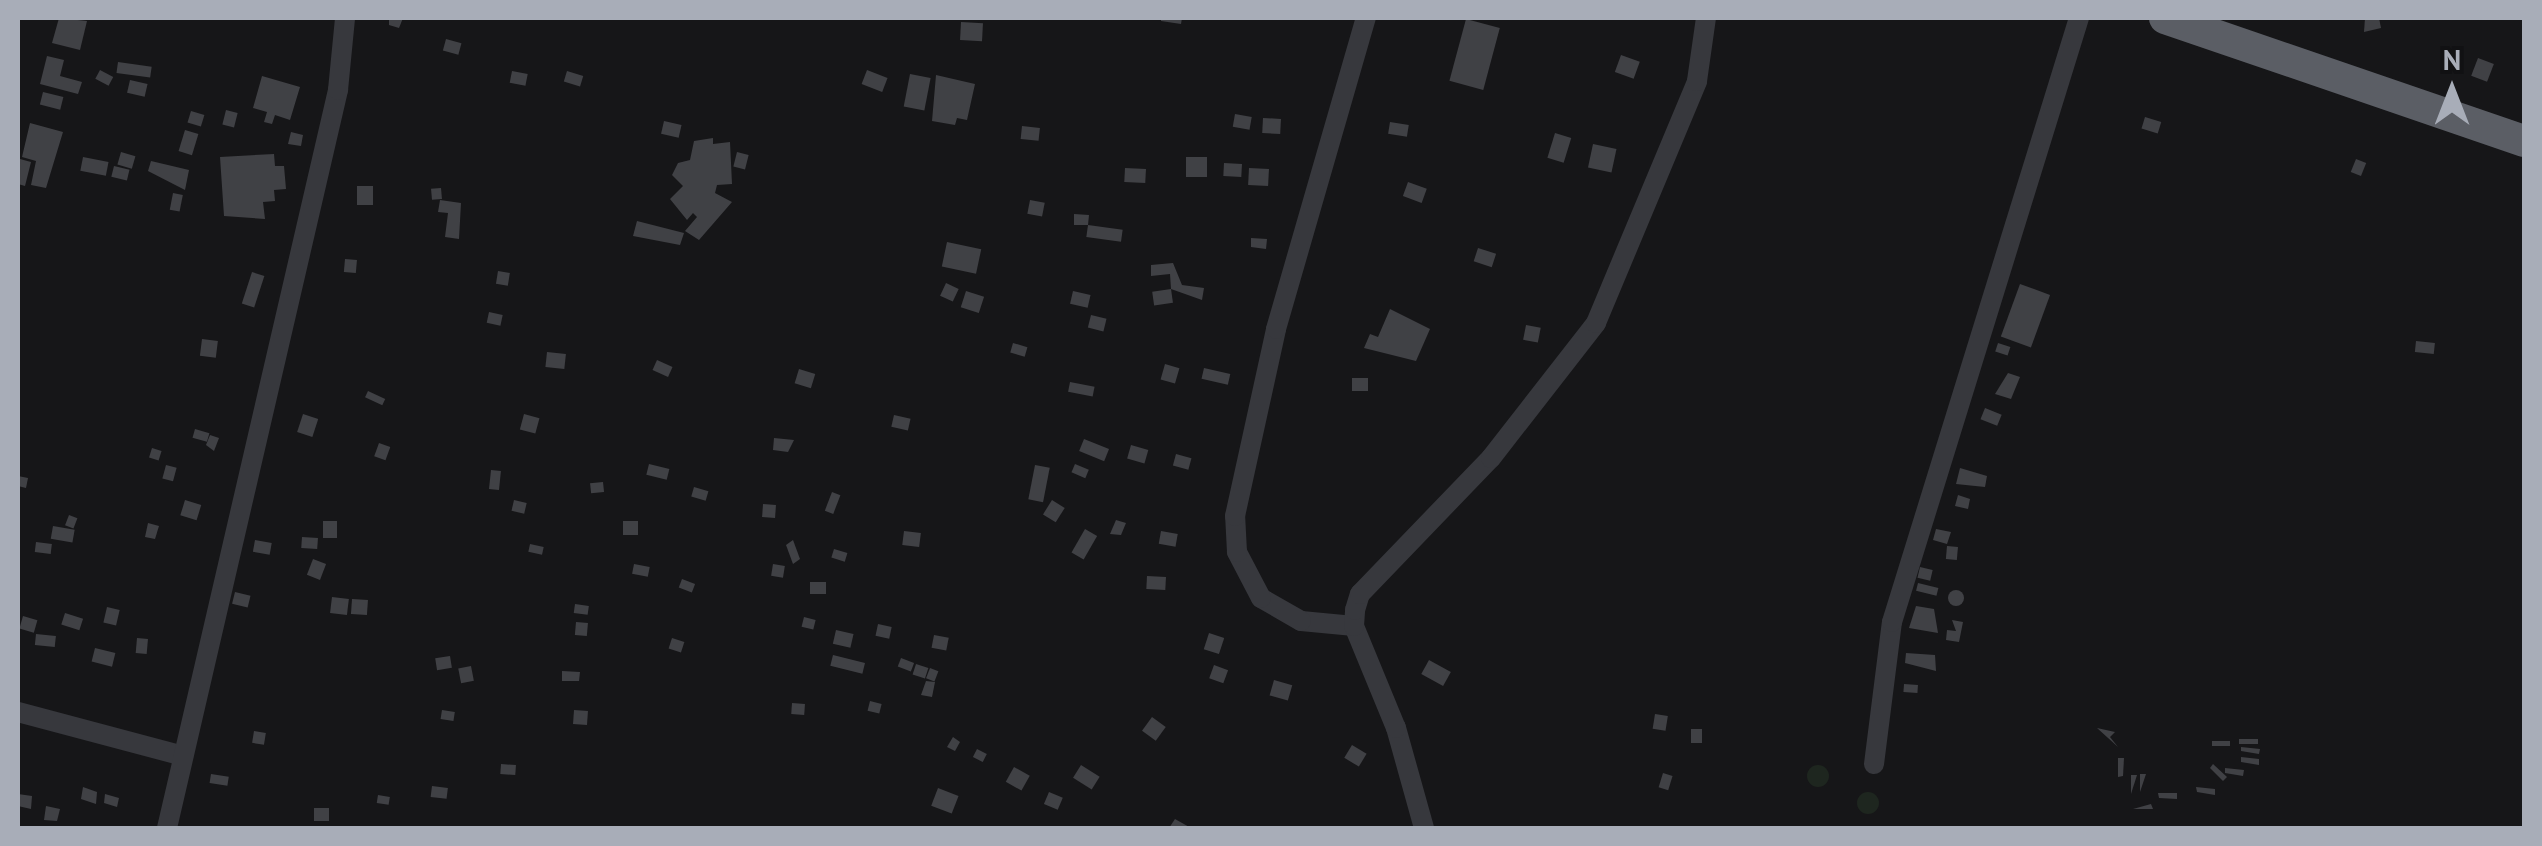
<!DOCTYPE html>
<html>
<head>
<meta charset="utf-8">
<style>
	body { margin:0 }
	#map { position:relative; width:2542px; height:846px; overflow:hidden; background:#161618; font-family:"PT Sans",sans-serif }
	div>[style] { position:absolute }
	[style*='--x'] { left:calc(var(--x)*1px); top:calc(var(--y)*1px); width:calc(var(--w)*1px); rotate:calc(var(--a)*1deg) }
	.green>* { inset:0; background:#1e261f }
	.round { border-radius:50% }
	.building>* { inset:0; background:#404145; transform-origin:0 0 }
	.minor>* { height:20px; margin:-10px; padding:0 10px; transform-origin:10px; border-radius:10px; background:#37383d }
	.trunk>* { height:32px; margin:-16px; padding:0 16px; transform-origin:16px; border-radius:16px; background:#5b5e65 }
	span { translate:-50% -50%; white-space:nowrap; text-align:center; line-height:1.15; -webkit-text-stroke:8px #111113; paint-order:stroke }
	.frame { position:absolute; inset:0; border:20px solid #a8adb8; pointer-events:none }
	.north { position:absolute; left:2402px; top:40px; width:100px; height:100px; -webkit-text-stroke:8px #111113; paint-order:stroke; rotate:0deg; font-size:28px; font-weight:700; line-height:40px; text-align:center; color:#a8adb8 }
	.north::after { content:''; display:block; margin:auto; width:35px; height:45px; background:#a8adb8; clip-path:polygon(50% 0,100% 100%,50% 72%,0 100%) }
</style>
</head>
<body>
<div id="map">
	<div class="green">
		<i class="round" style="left:1807px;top:765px;width:22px;height:22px"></i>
		<i class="round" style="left:1857px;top:792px;width:22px;height:22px"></i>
	</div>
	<div class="building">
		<i style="clip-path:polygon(59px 18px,87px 21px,80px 50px,52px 43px)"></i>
		<i style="clip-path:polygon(389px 18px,403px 18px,399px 28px,389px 25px)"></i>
		<i style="clip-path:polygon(1161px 18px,1182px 18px,1181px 24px,1161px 21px)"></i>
		<i style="clip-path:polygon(2365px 18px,2379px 18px,2381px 28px,2364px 32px)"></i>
		<i style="left:1466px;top:19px;width:35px;height:64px;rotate:15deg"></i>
		<i style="left:961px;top:22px;width:22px;height:18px;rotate:3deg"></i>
		<i style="left:446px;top:39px;width:16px;height:12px;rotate:15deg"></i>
		<i style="left:1621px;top:55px;width:20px;height:18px;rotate:20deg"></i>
		<i style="clip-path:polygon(47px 56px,64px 60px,60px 76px,82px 82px,78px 94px,40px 84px)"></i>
		<i style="left:2478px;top:58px;width:17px;height:19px;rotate:21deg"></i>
		<i style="left:118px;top:62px;width:34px;height:11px;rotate:8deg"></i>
		<i style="left:100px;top:70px;width:15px;height:10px;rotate:28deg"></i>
		<i style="left:867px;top:70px;width:22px;height:15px;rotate:21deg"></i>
		<i style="left:512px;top:71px;width:16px;height:12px;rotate:11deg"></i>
		<i style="left:567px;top:71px;width:17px;height:11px;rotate:17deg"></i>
		<i style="left:910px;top:74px;width:21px;height:33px;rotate:11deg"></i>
		<i style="clip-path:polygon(936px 75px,975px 84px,967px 120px,957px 118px,955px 125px,932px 121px)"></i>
		<i style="clip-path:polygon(262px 76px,300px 87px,290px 120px,275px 115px,272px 124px,264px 122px,267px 112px,253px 108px)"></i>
		<i style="left:130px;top:80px;width:18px;height:13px;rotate:13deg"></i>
		<i style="left:43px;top:92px;width:21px;height:13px;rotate:14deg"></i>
		<i style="left:226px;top:110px;width:12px;height:15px;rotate:14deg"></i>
		<i style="left:191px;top:111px;width:14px;height:12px;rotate:17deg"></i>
		<i style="left:1235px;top:114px;width:17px;height:13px;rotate:10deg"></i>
		<i style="left:2145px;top:117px;width:17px;height:12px;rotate:17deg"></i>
		<i style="left:1263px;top:118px;width:18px;height:15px;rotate:3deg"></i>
		<i style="left:664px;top:121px;width:18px;height:13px;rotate:13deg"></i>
		<i style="left:1390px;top:122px;width:19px;height:12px;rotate:9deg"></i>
		<i style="clip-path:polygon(30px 123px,63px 132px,46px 188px,31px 185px,36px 161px,22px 157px)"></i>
		<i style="left:1022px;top:126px;width:18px;height:13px;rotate:6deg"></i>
		<i style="left:185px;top:130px;width:14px;height:22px;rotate:17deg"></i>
		<i style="clip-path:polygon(291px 132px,303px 135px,301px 146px,288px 144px)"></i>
		<i style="left:1555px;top:133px;width:17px;height:26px;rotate:17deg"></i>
		<i style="clip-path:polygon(713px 138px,713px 144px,730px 142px,732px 184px,717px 185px,715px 193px,732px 202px,699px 240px,685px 231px,697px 217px,693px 213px,687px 220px,670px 199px,683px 186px,672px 175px,678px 163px,690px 160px,694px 141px)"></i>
		<i style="left:1593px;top:144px;width:24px;height:24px;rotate:12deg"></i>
		<i style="left:121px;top:152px;width:15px;height:13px;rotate:16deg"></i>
		<i style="left:737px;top:152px;width:12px;height:15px;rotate:14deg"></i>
		<i style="clip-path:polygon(274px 154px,275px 166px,284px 166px,286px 189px,274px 190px,275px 201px,263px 202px,265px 219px,224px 216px,220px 157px)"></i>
		<i style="left:83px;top:157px;width:26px;height:14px;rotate:11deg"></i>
		<i style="left:1186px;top:157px;width:21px;height:20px"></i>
		<i style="clip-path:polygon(20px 159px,31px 162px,25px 186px,18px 184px)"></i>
		<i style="left:2356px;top:159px;width:11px;height:14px;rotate:22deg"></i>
		<i style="clip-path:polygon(151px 161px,189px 170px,185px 190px,148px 171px)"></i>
		<i style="left:1224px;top:163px;width:18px;height:13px;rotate:3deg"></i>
		<i style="left:114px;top:166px;width:16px;height:11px;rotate:14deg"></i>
		<i style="left:1125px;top:168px;width:21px;height:14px;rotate:3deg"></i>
		<i style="left:1249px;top:168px;width:20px;height:17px;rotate:3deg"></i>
		<i style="left:1408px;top:182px;width:20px;height:15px;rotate:20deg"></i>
		<i style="left:357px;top:186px;width:16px;height:19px"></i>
		<i style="left:441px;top:188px;width:11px;height:10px;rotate:85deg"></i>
		<i style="left:173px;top:193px;width:10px;height:17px;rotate:11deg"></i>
		<i style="clip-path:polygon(440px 200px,461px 203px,459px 239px,445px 237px,448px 213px,438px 212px)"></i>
		<i style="left:1030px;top:200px;width:15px;height:14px;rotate:11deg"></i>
		<i style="clip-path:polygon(1074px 214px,1089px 215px,1088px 225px,1074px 225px)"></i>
		<i style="clip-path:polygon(637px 221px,684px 233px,680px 245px,633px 236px)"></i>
		<i style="left:1088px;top:225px;width:35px;height:12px;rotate:8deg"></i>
		<i style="clip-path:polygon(1251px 238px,1267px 239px,1266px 249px,1251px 247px)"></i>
		<i style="left:947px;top:242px;width:35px;height:25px;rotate:12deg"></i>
		<i style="left:1478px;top:248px;width:19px;height:14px;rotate:18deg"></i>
		<i style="left:345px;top:259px;width:12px;height:13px;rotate:5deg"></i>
		<i style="clip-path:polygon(1173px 263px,1182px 285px,1204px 288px,1202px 300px,1171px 289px,1170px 274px,1151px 276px,1151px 265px)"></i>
		<i style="left:498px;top:271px;width:12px;height:13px;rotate:9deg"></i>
		<i style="left:252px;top:272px;width:13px;height:33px;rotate:18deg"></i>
		<i style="left:946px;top:283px;width:14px;height:14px;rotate:25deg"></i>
		<i style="left:2020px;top:284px;width:32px;height:56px;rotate:20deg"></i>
		<i style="left:1171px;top:289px;width:14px;height:19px;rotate:82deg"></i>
		<i style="left:966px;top:291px;width:19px;height:17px;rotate:18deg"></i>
		<i style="left:1073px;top:291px;width:18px;height:13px;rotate:13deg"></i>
		<i style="clip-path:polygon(1390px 309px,1430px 329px,1416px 361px,1364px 348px,1370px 334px,1378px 337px)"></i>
		<i style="left:489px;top:312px;width:14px;height:11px;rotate:12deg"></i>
		<i style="left:1091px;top:315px;width:16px;height:13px;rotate:14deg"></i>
		<i style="left:1526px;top:325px;width:15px;height:15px;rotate:11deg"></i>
		<i style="left:202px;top:339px;width:16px;height:17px;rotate:7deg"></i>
		<i style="left:2416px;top:341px;width:19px;height:11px;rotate:6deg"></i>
		<i style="left:1013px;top:343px;width:15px;height:10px;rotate:16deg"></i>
		<i style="left:1998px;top:343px;width:13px;height:9px;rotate:18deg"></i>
		<i style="left:547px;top:352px;width:19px;height:15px;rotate:6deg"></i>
		<i style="left:657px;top:360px;width:17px;height:11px;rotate:24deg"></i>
		<i style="left:1165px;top:364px;width:15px;height:16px;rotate:16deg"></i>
		<i style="left:1204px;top:368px;width:27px;height:11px;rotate:13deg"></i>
		<i style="left:799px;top:369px;width:17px;height:15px;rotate:17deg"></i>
		<i style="clip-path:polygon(2008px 373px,2020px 377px,2011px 399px,1995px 394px)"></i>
		<i style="left:1352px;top:378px;width:16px;height:13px"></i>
		<i style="left:1070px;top:382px;width:25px;height:10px;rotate:11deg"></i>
		<i style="left:368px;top:391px;width:19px;height:7px;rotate:25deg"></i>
		<i style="left:1985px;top:408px;width:18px;height:12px;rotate:22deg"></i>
		<i style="left:303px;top:414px;width:16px;height:19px;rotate:18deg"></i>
		<i style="left:524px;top:414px;width:16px;height:16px;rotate:15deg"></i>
		<i style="left:894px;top:415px;width:17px;height:12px;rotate:13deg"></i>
		<i style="left:195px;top:429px;width:15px;height:9px;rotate:16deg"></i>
		<i style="clip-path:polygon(210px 435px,219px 438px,214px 451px,206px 445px)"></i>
		<i style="clip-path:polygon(774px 438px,794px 440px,788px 452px,773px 450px)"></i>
		<i style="left:1084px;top:439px;width:27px;height:13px;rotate:22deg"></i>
		<i style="left:379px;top:443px;width:12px;height:14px;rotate:20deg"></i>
		<i style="left:1131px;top:445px;width:18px;height:14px;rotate:16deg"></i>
		<i style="left:152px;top:448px;width:10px;height:10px;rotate:17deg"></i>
		<i style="left:1176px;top:454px;width:16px;height:12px;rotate:15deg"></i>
		<i style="left:649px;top:464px;width:21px;height:11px;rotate:14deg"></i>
		<i style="left:1075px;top:464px;width:15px;height:9px;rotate:23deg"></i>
		<i style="left:166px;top:465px;width:11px;height:14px;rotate:15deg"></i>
		<i style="left:1035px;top:465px;width:15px;height:35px;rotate:11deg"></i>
		<i style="clip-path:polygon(1960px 468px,1987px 476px,1985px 487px,1956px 484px)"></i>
		<i style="left:491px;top:470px;width:10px;height:19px;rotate:6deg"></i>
		<i style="clip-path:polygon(18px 476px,28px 478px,26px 488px,18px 486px)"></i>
		<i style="left:603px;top:482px;width:10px;height:13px;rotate:84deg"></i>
		<i style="left:694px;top:487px;width:15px;height:10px;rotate:16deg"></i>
		<i style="left:832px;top:492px;width:9px;height:20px;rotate:21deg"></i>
		<i style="clip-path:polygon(1958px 495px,1970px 499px,1968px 509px,1955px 506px)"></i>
		<i style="left:185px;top:500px;width:17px;height:16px;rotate:17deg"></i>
		<i style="left:514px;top:500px;width:13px;height:11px;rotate:13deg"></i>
		<i style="left:1052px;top:500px;width:15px;height:17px;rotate:32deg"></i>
		<i style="left:763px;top:504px;width:13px;height:13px;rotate:4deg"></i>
		<i style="left:69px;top:515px;width:9px;height:11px;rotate:21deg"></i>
		<i style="clip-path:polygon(1116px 520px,1126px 523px,1121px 535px,1110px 534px)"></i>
		<i style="left:323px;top:521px;width:14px;height:17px"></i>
		<i style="left:623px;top:521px;width:15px;height:14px"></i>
		<i style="clip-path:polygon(148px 523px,159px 526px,155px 539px,145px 537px)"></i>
		<i style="left:53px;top:526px;width:22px;height:13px;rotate:10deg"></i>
		<i style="left:1085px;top:529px;width:14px;height:27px;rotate:30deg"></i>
		<i style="clip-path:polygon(1936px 529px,1951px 532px,1947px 544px,1933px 540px)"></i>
		<i style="left:904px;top:531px;width:17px;height:14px;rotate:7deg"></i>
		<i style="left:1161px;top:531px;width:17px;height:13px;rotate:10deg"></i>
		<i style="left:302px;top:537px;width:16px;height:11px;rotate:4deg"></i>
		<i style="left:255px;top:540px;width:17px;height:12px;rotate:10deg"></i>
		<i style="clip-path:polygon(793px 540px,800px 559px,793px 564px,786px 545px)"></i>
		<i style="left:36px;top:542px;width:16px;height:10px;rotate:7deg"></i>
		<i style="left:530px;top:544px;width:14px;height:8px;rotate:12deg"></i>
		<i style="left:1947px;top:546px;width:11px;height:13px;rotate:5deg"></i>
		<i style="left:834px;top:549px;width:14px;height:9px;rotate:17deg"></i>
		<i style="left:313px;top:559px;width:14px;height:17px;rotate:21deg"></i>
		<i style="left:634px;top:564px;width:16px;height:10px;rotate:11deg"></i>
		<i style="left:773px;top:564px;width:12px;height:12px;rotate:9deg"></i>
		<i style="left:1920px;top:567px;width:13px;height:11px;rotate:13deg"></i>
		<i style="left:1147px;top:576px;width:19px;height:13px;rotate:3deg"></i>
		<i style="left:682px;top:579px;width:14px;height:9px;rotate:21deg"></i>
		<i style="left:810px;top:582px;width:16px;height:12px"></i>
		<i style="left:1918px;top:583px;width:21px;height:8px;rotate:14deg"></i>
		<i class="round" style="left:1948px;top:590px;width:16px;height:16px"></i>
		<i style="left:235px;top:592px;width:16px;height:12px;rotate:14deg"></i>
		<i style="left:332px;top:597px;width:17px;height:16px;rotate:7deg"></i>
		<i style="left:352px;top:599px;width:16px;height:15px;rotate:4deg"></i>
		<i style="left:575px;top:604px;width:14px;height:9px;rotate:8deg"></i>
		<i style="clip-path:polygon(1916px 606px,1934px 609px,1938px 633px,1909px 628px)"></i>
		<i style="left:107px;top:607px;width:13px;height:16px;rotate:13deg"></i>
		<i style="left:65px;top:613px;width:19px;height:12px;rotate:18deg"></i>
		<i style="left:23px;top:616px;width:15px;height:13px;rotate:16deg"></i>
		<i style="left:804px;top:617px;width:12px;height:10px;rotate:14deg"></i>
		<i style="clip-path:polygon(1952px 620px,1963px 622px,1959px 642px,1946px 640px,1947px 630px,1956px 631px)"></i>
		<i style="left:576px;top:622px;width:12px;height:13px;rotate:5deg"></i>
		<i style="left:878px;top:624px;width:14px;height:12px;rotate:12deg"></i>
		<i style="left:836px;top:630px;width:18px;height:14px;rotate:13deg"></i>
		<i style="left:1209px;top:633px;width:16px;height:17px;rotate:18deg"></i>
		<i style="left:36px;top:634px;width:20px;height:11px;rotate:6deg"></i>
		<i style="left:934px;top:635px;width:15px;height:13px;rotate:11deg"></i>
		<i style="left:137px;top:638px;width:11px;height:15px;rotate:5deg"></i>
		<i style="left:672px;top:638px;width:13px;height:11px;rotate:18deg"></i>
		<i style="left:95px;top:648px;width:21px;height:14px;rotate:14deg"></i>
		<i style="clip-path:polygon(1906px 653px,1935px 655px,1936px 671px,1905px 663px)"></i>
		<i style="left:833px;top:655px;width:33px;height:11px;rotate:14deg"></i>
		<i style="left:450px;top:656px;width:12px;height:15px;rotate:81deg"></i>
		<i style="left:901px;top:658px;width:14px;height:9px;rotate:21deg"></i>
		<i style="left:1429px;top:660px;width:25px;height:16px;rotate:29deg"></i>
		<i style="left:916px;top:664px;width:13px;height:11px;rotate:18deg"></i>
		<i style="left:1214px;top:665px;width:15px;height:14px;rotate:20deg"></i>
		<i style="left:471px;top:666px;width:15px;height:13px;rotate:79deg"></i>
		<i style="left:930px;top:668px;width:9px;height:11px;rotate:21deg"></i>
		<i style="clip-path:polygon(562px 671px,580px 672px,579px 681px,562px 681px)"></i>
		<i style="left:1274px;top:680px;width:19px;height:16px;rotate:16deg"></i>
		<i style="clip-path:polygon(926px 681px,935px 682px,932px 697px,921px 695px)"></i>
		<i style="left:1904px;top:684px;width:14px;height:8px;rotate:4deg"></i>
		<i style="left:870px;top:701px;width:12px;height:10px;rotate:14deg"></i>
		<i style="left:792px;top:703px;width:13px;height:11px;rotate:4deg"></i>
		<i style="left:442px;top:710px;width:13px;height:9px;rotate:9deg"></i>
		<i style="left:574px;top:710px;width:14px;height:14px;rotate:4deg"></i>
		<i style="left:1655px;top:714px;width:13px;height:15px;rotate:9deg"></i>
		<i style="left:1152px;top:717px;width:17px;height:17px;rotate:36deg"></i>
		<i style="clip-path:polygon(2097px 728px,2115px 732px,2110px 737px,2118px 747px)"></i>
		<i style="left:1702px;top:729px;width:14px;height:11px;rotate:90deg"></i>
		<i style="left:254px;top:731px;width:12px;height:12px;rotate:9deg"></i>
		<i style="clip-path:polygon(953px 737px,960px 742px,955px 751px,947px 747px)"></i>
		<i style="left:2239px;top:739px;width:19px;height:5px"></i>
		<i style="left:2212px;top:741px;width:18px;height:5px"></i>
		<i style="left:1352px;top:745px;width:17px;height:15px;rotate:31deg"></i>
		<i style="clip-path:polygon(2241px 747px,2260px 749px,2259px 754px,2241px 751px)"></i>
		<i style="left:977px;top:749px;width:11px;height:9px;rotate:27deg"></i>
		<i style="clip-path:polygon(2241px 757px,2259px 759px,2259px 765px,2241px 762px)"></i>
		<i style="clip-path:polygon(2118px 758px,2124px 758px,2123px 776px,2118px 777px)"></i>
		<i style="left:501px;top:764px;width:15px;height:10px;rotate:4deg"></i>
		<i style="clip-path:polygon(2213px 764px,2227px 777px,2223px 781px,2210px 768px)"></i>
		<i style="left:1081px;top:765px;width:22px;height:15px;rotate:32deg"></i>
		<i style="left:1014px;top:767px;width:18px;height:17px;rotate:29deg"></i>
		<i style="clip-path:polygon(2225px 768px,2244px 770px,2243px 776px,2225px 773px)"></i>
		<i style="left:1663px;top:773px;width:10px;height:15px;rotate:17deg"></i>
		<i style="left:211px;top:774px;width:18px;height:9px;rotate:9deg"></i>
		<i style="clip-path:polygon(2140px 774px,2146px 774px,2140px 792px)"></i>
		<i style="clip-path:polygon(2131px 775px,2137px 775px,2131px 794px)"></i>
		<i style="left:432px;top:786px;width:16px;height:11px;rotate:7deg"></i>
		<i style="clip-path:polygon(83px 787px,97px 792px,96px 804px,81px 799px)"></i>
		<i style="clip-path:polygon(2196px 787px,2215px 789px,2215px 795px,2197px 792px)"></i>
		<i style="left:938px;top:788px;width:22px;height:19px;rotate:21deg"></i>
		<i style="left:1049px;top:792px;width:15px;height:13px;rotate:23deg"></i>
		<i style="clip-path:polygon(2158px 793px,2177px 793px,2177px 799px,2159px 798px)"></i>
		<i style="clip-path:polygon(18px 794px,32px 796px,31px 809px,18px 806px)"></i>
		<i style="clip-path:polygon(105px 794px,119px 798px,117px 807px,104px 803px)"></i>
		<i style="left:378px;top:795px;width:12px;height:8px;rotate:9deg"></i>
		<i style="clip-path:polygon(2151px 804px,2153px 809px,2133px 809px)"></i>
		<i style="clip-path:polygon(46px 806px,60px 809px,57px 821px,44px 820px)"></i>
		<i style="left:314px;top:808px;width:15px;height:13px"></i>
		<i style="clip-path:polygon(1175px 819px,1191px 828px,1169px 828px)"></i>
	</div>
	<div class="minor">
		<i style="--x:1354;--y:626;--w:53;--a:-174.6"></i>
		<i style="--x:1301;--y:621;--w:46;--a:-150.1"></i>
		<i style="--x:1261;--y:598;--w:52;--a:-117.6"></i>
		<i style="--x:1237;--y:552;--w:36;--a:-93"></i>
		<i style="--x:1235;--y:516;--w:191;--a:-77.6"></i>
		<i style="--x:1276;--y:329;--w:324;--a:-73.9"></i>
		<i style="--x:18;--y:712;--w:171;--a:14.9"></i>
		<i style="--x:1874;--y:764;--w:143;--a:-82.8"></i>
		<i style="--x:1892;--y:622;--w:632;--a:-72.8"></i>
		<i style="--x:167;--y:828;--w:758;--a:-76.95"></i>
		<i style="--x:338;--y:90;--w:72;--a:-84.4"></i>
		<i style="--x:1424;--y:828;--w:104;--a:-105.6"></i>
		<i style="--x:1396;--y:728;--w:110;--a:-112.4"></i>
		<i style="--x:1354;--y:626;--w:16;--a:-86"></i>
		<i style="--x:1355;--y:610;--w:17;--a:-73"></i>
		<i style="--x:1360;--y:594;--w:189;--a:-46.1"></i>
		<i style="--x:1491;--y:458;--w:171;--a:-52.1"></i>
		<i style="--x:1596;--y:323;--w:262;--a:-67.3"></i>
		<i style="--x:1697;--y:81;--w:64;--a:-81.9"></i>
	</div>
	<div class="trunk">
		<i style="--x:2165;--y:18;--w:379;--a:18.9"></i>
	</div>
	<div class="frame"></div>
	<div class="north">N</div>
</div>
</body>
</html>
